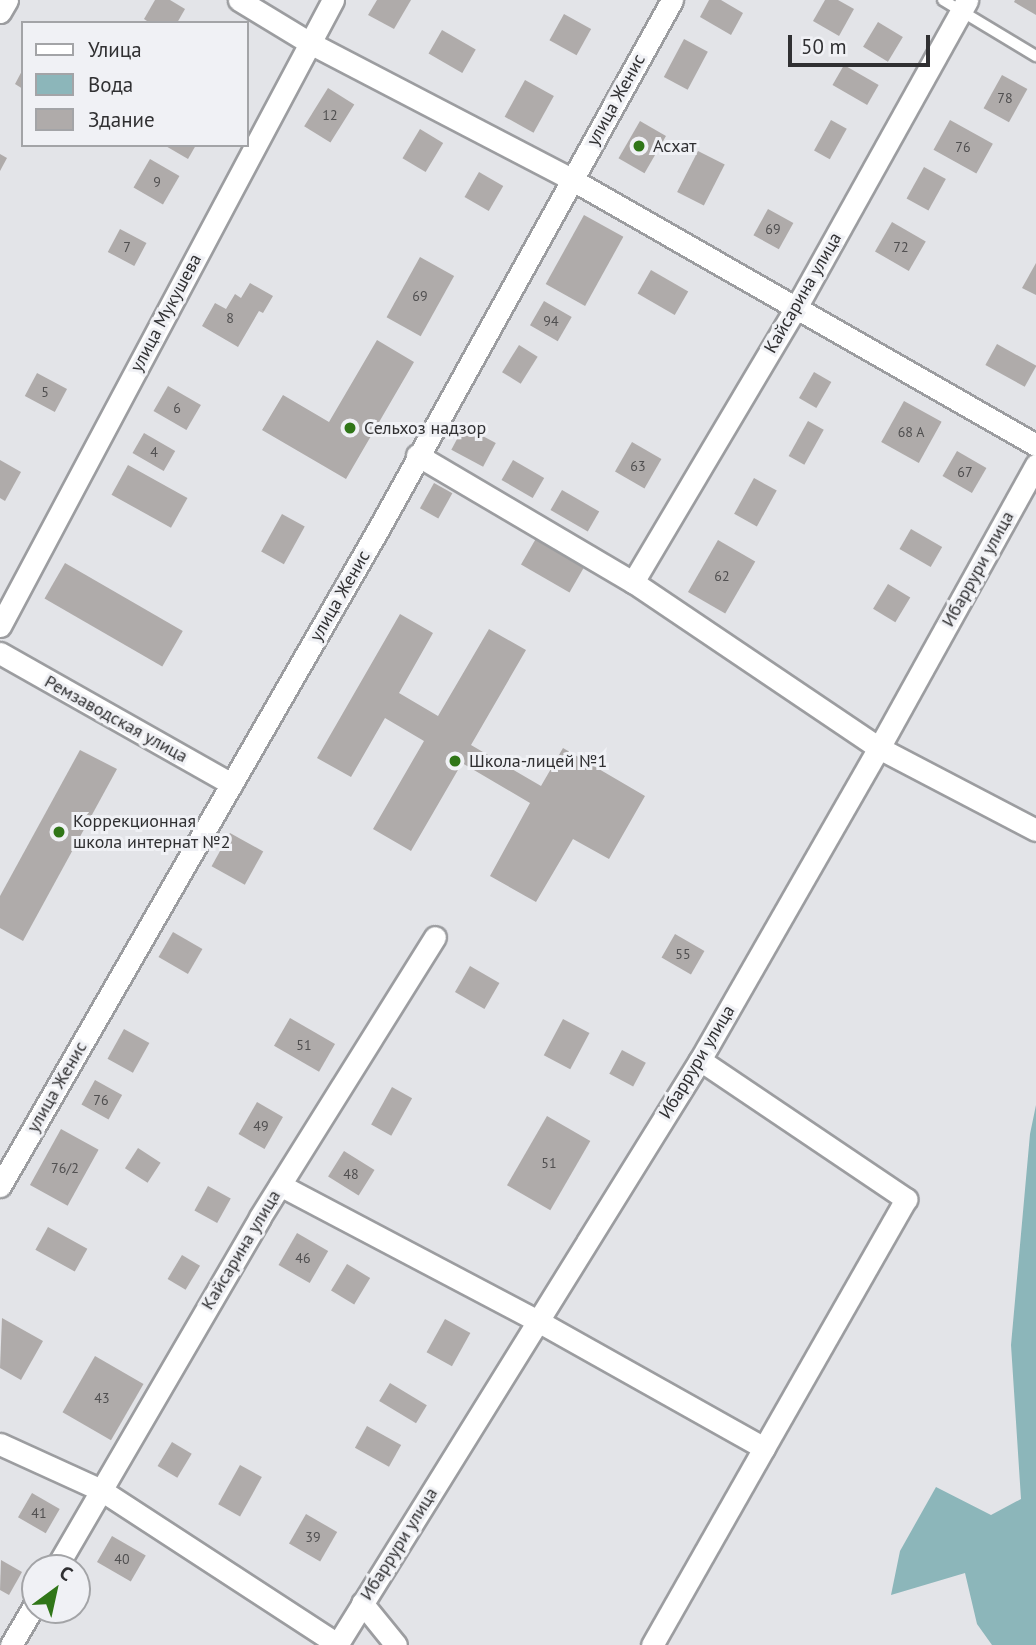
<!DOCTYPE html>
<html>
<head>
<meta charset="utf-8">
<style>
	body { margin:0 }
	#map { position:relative; width:1036px; height:1645px; overflow:hidden; background:#e3e4e8; font-family:"PT Sans",sans-serif }
	div>[style] { position:absolute }
	[style*='--x'] { left:calc(var(--x)*1px); top:calc(var(--y)*1px); width:calc(var(--w)*1px); rotate:calc(var(--a)*1deg) }
	.water>* { inset:0; background:#8cb6ba }
	.building>* { inset:0; background:#afabaa; transform-origin:0 0 }
	.roads { filter:drop-shadow(2px 0 #9c9da0) drop-shadow(-2px 0 #9c9da0) drop-shadow(0 2px #9c9da0) drop-shadow(0 -2px #9c9da0) }
	.lane>* { height:10px; margin:-5px; padding:0 5px; transform-origin:5px; border-radius:5px; background:#fff }
	.street>* { height:21px; margin:-10.5px; padding:0 10.5px; transform-origin:10.5px; border-radius:10.5px; background:#fff }
	.dots>* { width:19px; height:19px; translate:-50% -50%; box-sizing:border-box; border:4px solid #f0f1f5; border-radius:50% }
	span { translate:-50% -50%; white-space:nowrap; text-align:center; line-height:1.15; -webkit-text-stroke:6px #f0f1f5; paint-order:stroke }
	.number-label { font-size:14px; color:#504f50 }
	.number-label span { -webkit-text-stroke-width:0 }
	.street-label { font-size:18px; color:#303032 }
	.poi-label { font-size:18px; color:#303032 }
	.left { translate:0 -50%; text-align:left }
	.legend { position:absolute; left:21px; top:21px; width:228px; height:126px; box-sizing:border-box; background:#f0f1f5; border:2px solid #a3a4a7; margin:0; padding:9px 12px; list-style:none; font-size:21px; color:#303032 }
	.legend li { display:flex; align-items:center; gap:14px; height:35px }
	.legend b { width:35px; border:2px solid #a3a4a7 }
	.north { position:absolute; left:21px; top:1554px; width:70px; height:70px; box-sizing:border-box; background:#f0f1f5; border:2px solid #a3a4a7; border-radius:50%; rotate:33deg; font-size:19px; font-weight:700; line-height:28px; text-align:center; color:#303032 }
	.north::after { content:''; display:block; margin:auto; width:24px; height:32px; background:#307618; clip-path:polygon(50% 0,100% 100%,50% 72%,0 100%) }
	.scale { position:absolute; left:788px; top:35px; width:142px; height:32px; box-sizing:border-box; border:4px solid #303032; border-top:0; padding-left:9px; font-size:21px; line-height:24px; white-space:nowrap; color:#303032; -webkit-text-stroke:5px #f0f1f5; paint-order:stroke }
</style>
</head>
<body>
<div id="map">
	<div class="water">
		<i style="clip-path:polygon(1036px 1105px,1036px 1645px,992px 1645px,977px 1624px,965px 1573px,891px 1595px,900px 1551px,936px 1487px,991px 1515px,1021px 1499px,1011px 1345px,1030px 1134px)"></i>
	</div>
	<div class="building">
		<i style="clip-path:polygon(155px 0,170px 0,185px 9px,177px 23px,150px 23px,144px 19px)"></i>
		<i style="clip-path:polygon(377px 0,411px 0,394px 29px,368px 15px)"></i>
		<i style="clip-path:polygon(709px 0,721px 0,743px 13px,731px 35px,700px 17px)"></i>
		<i style="clip-path:polygon(825px 0,838px 0,854px 9px,839px 36px,813px 21px)"></i>
		<i style="clip-path:polygon(1015px 0,1036px 0,1036px 15px,1014px 2px)"></i>
		<i style="left:564px;top:14px;width:31px;height:30px;rotate:29deg"></i>
		<i style="left:878px;top:22px;width:29px;height:29px;rotate:31deg"></i>
		<i style="left:442px;top:30px;width:39px;height:27px;rotate:30deg"></i>
		<i style="left:684px;top:39px;width:27px;height:43px;rotate:28deg"></i>
		<i style="left:844px;top:65px;width:40px;height:23px;rotate:30deg"></i>
		<i style="clip-path:polygon(23px 69px,23px 89px,15px 84px)"></i>
		<i style="left:1002px;top:75px;width:29px;height:38px;rotate:29deg"></i>
		<i style="left:525px;top:80px;width:33px;height:42px;rotate:29deg"></i>
		<i style="left:328px;top:88px;width:31px;height:45px;rotate:32deg"></i>
		<i style="left:831px;top:120px;width:18px;height:35px;rotate:29deg"></i>
		<i style="left:950px;top:120px;width:49px;height:34px;rotate:29deg"></i>
		<i style="left:640px;top:121px;width:30px;height:43px;rotate:30deg"></i>
		<i style="left:420px;top:129px;width:27px;height:34px;rotate:31deg"></i>
		<i style="clip-path:polygon(164px 145px,196px 145px,188px 159px)"></i>
		<i style="left:698px;top:151px;width:30px;height:46px;rotate:27deg"></i>
		<i style="clip-path:polygon(0 154px,7px 158px,0 171px)"></i>
		<i style="left:150px;top:159px;width:34px;height:33px;rotate:30deg"></i>
		<i style="left:924px;top:167px;width:25px;height:36px;rotate:29deg"></i>
		<i style="left:479px;top:172px;width:28px;height:29px;rotate:30deg"></i>
		<i style="left:768px;top:209px;width:29px;height:30px;rotate:29deg"></i>
		<i style="left:584px;top:215px;width:45px;height:79px;rotate:29deg"></i>
		<i style="left:892px;top:222px;width:39px;height:34px;rotate:30deg"></i>
		<i style="left:120px;top:229px;width:30px;height:26px;rotate:28deg"></i>
		<i style="left:420px;top:257px;width:39px;height:69px;rotate:29deg"></i>
		<i style="clip-path:polygon(1036px 263px,1036px 295px,1022px 288px)"></i>
		<i style="left:651px;top:270px;width:43px;height:27px;rotate:30deg"></i>
		<i style="clip-path:polygon(250px 283px,273px 296px,263px 313px,259px 311px,238px 347px,202px 326px,215px 303px,226px 309px,235px 294px,241px 298px)"></i>
		<i style="left:544px;top:301px;width:32px;height:28px;rotate:30deg"></i>
		<i style="clip-path:polygon(377px 340px,414px 362px,346px 479px,262px 430px,283px 395px,329px 422px)"></i>
		<i style="left:997px;top:344px;width:45px;height:24px;rotate:29deg"></i>
		<i style="left:519px;top:345px;width:22px;height:32px;rotate:32deg"></i>
		<i style="left:814px;top:372px;width:20px;height:30px;rotate:30deg"></i>
		<i style="left:37px;top:373px;width:34px;height:26px;rotate:28deg"></i>
		<i style="left:168px;top:386px;width:38px;height:29px;rotate:30deg"></i>
		<i style="left:904px;top:401px;width:43px;height:47px;rotate:29deg"></i>
		<i style="left:808px;top:421px;width:18px;height:40px;rotate:29deg"></i>
		<i style="left:464px;top:426px;width:36px;height:27px;rotate:28deg"></i>
		<i style="left:144px;top:433px;width:36px;height:23px;rotate:30deg"></i>
		<i style="left:632px;top:442px;width:34px;height:34px;rotate:30deg"></i>
		<i style="left:957px;top:451px;width:34px;height:29px;rotate:30deg"></i>
		<i style="clip-path:polygon(0 460px,21px 472px,5px 501px,0 498px)"></i>
		<i style="left:513px;top:460px;width:36px;height:23px;rotate:30deg"></i>
		<i style="left:128px;top:465px;width:68px;height:34px;rotate:29deg"></i>
		<i style="left:754px;top:478px;width:26px;height:41px;rotate:29deg"></i>
		<i style="left:434px;top:483px;width:21px;height:29px;rotate:29deg"></i>
		<i style="left:562px;top:490px;width:43px;height:23px;rotate:30deg"></i>
		<i style="left:282px;top:514px;width:26px;height:43px;rotate:29deg"></i>
		<i style="left:911px;top:529px;width:36px;height:23px;rotate:30deg"></i>
		<i style="left:538px;top:535px;width:56px;height:34px;rotate:30deg"></i>
		<i style="left:718px;top:540px;width:43px;height:60px;rotate:30deg"></i>
		<i style="left:65px;top:563px;width:136px;height:41px;rotate:30deg"></i>
		<i style="left:888px;top:584px;width:26px;height:29px;rotate:31deg"></i>
		<i style="clip-path:polygon(400px 614px,433px 633px,399px 693px,438px 716px,489px 629px,526px 650px,471px 745px,541px 786px,563px 748px,645px 796px,609px 859px,573px 839px,536px 902px,490px 876px,530px 803px,462px 763px,411px 851px,373px 829px,424px 741px,385px 718px,351px 777px,317px 758px)"></i>
		<i style="clip-path:polygon(80px 750px,117px 769px,23px 941px,0 928px,0 896px)"></i>
		<i style="left:230px;top:833px;width:38px;height:38px;rotate:29deg"></i>
		<i style="left:173px;top:932px;width:34px;height:29px;rotate:30deg"></i>
		<i style="left:675px;top:934px;width:34px;height:27px;rotate:30deg"></i>
		<i style="left:470px;top:966px;width:34px;height:30px;rotate:30deg"></i>
		<i style="left:290px;top:1018px;width:52px;height:32px;rotate:30deg"></i>
		<i style="left:563px;top:1019px;width:30px;height:41px;rotate:28deg"></i>
		<i style="left:124px;top:1029px;width:29px;height:34px;rotate:29deg"></i>
		<i style="left:622px;top:1050px;width:27px;height:27px;rotate:28deg"></i>
		<i style="left:95px;top:1080px;width:31px;height:28px;rotate:29deg"></i>
		<i style="left:392px;top:1087px;width:23px;height:43px;rotate:29deg"></i>
		<i style="left:257px;top:1102px;width:30px;height:37px;rotate:30deg"></i>
		<i style="left:547px;top:1116px;width:50px;height:80px;rotate:30deg"></i>
		<i style="left:61px;top:1129px;width:43px;height:64px;rotate:29deg"></i>
		<i style="left:138px;top:1148px;width:27px;height:24px;rotate:33deg"></i>
		<i style="left:344px;top:1151px;width:36px;height:30px;rotate:32deg"></i>
		<i style="left:208px;top:1186px;width:26px;height:28px;rotate:29deg"></i>
		<i style="left:48px;top:1227px;width:45px;height:26px;rotate:29deg"></i>
		<i style="left:297px;top:1233px;width:36px;height:37px;rotate:30deg"></i>
		<i style="left:182px;top:1255px;width:21px;height:28px;rotate:31deg"></i>
		<i style="left:347px;top:1264px;width:27px;height:31px;rotate:31deg"></i>
		<i style="clip-path:polygon(2px 1318px,43px 1341px,21px 1380px,0 1368px)"></i>
		<i style="left:445px;top:1319px;width:29px;height:38px;rotate:29deg"></i>
		<i style="left:95px;top:1356px;width:56px;height:65px;rotate:30deg"></i>
		<i style="left:390px;top:1383px;width:43px;height:21px;rotate:31deg"></i>
		<i style="left:367px;top:1426px;width:39px;height:25px;rotate:29deg"></i>
		<i style="left:172px;top:1442px;width:23px;height:28px;rotate:31deg"></i>
		<i style="left:240px;top:1465px;width:25px;height:45px;rotate:29deg"></i>
		<i style="left:32px;top:1493px;width:32px;height:28px;rotate:30deg"></i>
		<i style="left:306px;top:1514px;width:36px;height:34px;rotate:30deg"></i>
		<i style="left:112px;top:1536px;width:39px;height:30px;rotate:30deg"></i>
		<i style="clip-path:polygon(1px 1560px,22px 1572px,9px 1595px,0 1590px)"></i>
	</div>
	<div class="roads">
		<div class="lane">
			<i style="--x:943;--y:0;--w:109;--a:31.1"></i>
		</div>
		<div class="street">
			<i style="--x:239;--y:0;--w:83;--a:31.2"></i>
			<i style="--x:310;--y:43;--w:294;--a:27.5"></i>
			<i style="--x:571;--y:179;--w:536;--a:29.77"></i>
			<i style="--x:0;--y:12;--w:14;--a:-60"></i>
			<i style="--x:417;--y:455;--w:251;--a:30.5"></i>
			<i style="--x:633;--y:582;--w:297;--a:34"></i>
			<i style="--x:879;--y:748;--w:177;--a:27.6"></i>
			<i style="--x:633;--y:582;--w:321;--a:-59.3"></i>
			<i style="--x:797;--y:306;--w:350;--a:-60.9"></i>
			<i style="--x:0;--y:626;--w:709;--a:-61.99"></i>
			<i style="--x:0;--y:653;--w:266;--a:29.5"></i>
			<i style="--x:700;--y:1060;--w:249;--a:34"></i>
			<i style="--x:906;--y:1199;--w:287;--a:119.7"></i>
			<i style="--x:280;--y:1185;--w:289;--a:27.8"></i>
			<i style="--x:536;--y:1320;--w:261;--a:29.3"></i>
			<i style="--x:764;--y:1448;--w:227;--a:119.6"></i>
			<i style="--x:0;--y:1186;--w:759;--a:-60.06"></i>
			<i style="--x:379;--y:528;--w:604;--a:-60.97"></i>
			<i style="--x:0;--y:1444;--w:111;--a:24.5"></i>
			<i style="--x:101;--y:1490;--w:282;--a:33.1"></i>
			<i style="--x:56;--y:1568;--w:406;--a:-59.8"></i>
			<i style="--x:260;--y:1217;--w:330;--a:-58"></i>
			<i style="--x:362;--y:1603;--w:54;--a:51"></i>
			<i style="--x:11;--y:1645;--w:48;--a:-59.7"></i>
			<i style="--x:337;--y:1645;--w:688;--a:-58.18"></i>
			<i style="--x:700;--y:1060;--w:360;--a:-60.2"></i>
			<i style="--x:879;--y:748;--w:324;--a:-61"></i>
		</div>
	</div>
	<div class="dots">
		<i style="left:639px;top:146px;background:#307618"></i>
		<i style="left:350px;top:428px;background:#307618"></i>
		<i style="left:455px;top:761px;background:#307618"></i>
		<i style="left:59px;top:832px;background:#307618"></i>
	</div>
	<div class="number-label">
		<span style="left:1005px;top:98px">78</span>
		<span style="left:330px;top:115px">12</span>
		<span style="left:963px;top:147px">76</span>
		<span style="left:157px;top:182px">9</span>
		<span style="left:773px;top:229px">69</span>
		<span style="left:127px;top:247px">7</span>
		<span style="left:901px;top:247px">72</span>
		<span style="left:420px;top:296px">69</span>
		<span style="left:230px;top:318px">8</span>
		<span style="left:551px;top:321px">94</span>
		<span style="left:45px;top:392px">5</span>
		<span style="left:177px;top:408px">6</span>
		<span style="left:911px;top:432px">68 А</span>
		<span style="left:154px;top:452px">4</span>
		<span style="left:638px;top:466px">63</span>
		<span style="left:965px;top:472px">67</span>
		<span style="left:722px;top:576px">62</span>
		<span style="left:683px;top:954px">55</span>
		<span style="left:304px;top:1045px">51</span>
		<span style="left:101px;top:1100px">76</span>
		<span style="left:261px;top:1126px">49</span>
		<span style="left:549px;top:1163px">51</span>
		<span style="left:65px;top:1168px">76/2</span>
		<span style="left:351px;top:1174px">48</span>
		<span style="left:303px;top:1258px">46</span>
		<span style="left:102px;top:1398px">43</span>
		<span style="left:39px;top:1513px">41</span>
		<span style="left:313px;top:1537px">39</span>
		<span style="left:122px;top:1559px">40</span>
	</div>
	<div class="street-label">
		<span style="left:616px;top:100px;rotate:-61deg">улица Женис</span>
		<span style="left:803px;top:293px;rotate:-60deg">Кайсарина улица</span>
		<span style="left:166px;top:313px;rotate:-62deg">улица Мукушева</span>
		<span style="left:978px;top:569px;rotate:-61deg">Ибаррури улица</span>
		<span style="left:340px;top:596px;rotate:-60deg">улица Женис</span>
		<span style="left:116px;top:719px;rotate:29deg">Ремзаводская улица</span>
		<span style="left:697px;top:1062px;rotate:-59deg">Ибаррури улица</span>
		<span style="left:57px;top:1087px;rotate:-60deg">улица Женис</span>
		<span style="left:241px;top:1250px;rotate:-59deg">Кайсарина улица</span>
		<span style="left:399px;top:1544px;rotate:-58deg">Ибаррури улица</span>
	</div>
	<div class="poi-label">
		<span class="left" style="left:653px;top:146px">Асхат</span>
		<span class="left" style="left:364px;top:428px">Сельхоз надзор</span>
		<span class="left" style="left:469px;top:761px">Школа-лицей №1</span>
		<span class="left" style="left:73px;top:832px">Коррекционная<br>школа интернат №2</span>
	</div>
	<ul class="legend">
	<li><b style="height:9px;background:#fff"></b>Улица</li>
	<li><b style="height:19px;background:#8cb6ba"></b>Вода</li>
	<li><b style="height:19px;background:#afabaa"></b>Здание</li>
	</ul>
	<div class="north">С</div>
	<div class="scale">50 m</div>
</div>
</body>
</html>
